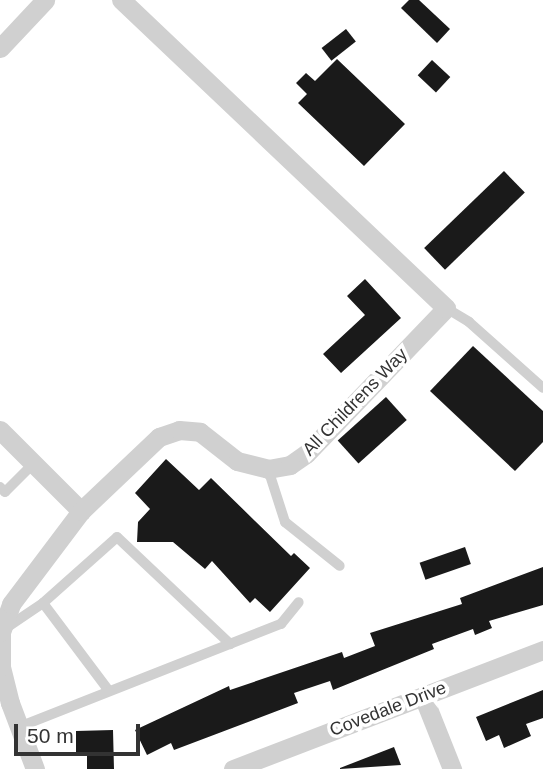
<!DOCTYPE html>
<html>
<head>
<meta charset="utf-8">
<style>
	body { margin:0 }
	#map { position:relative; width:543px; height:769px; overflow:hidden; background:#fff; font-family:Arial,sans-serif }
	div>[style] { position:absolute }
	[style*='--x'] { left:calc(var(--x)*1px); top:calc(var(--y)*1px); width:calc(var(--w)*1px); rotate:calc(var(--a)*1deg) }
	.building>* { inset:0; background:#1a1a1a; transform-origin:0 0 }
	.service>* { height:10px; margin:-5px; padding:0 5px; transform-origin:5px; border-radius:5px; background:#d0d0d0 }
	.minor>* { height:19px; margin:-9.5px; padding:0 9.5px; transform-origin:9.5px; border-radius:9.5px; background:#d0d0d0 }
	span { translate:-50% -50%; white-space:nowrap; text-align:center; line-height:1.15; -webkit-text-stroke:7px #fff; paint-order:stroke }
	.street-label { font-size:18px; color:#333 }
	.scale { position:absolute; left:14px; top:724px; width:126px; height:32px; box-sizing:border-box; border:4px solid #333; border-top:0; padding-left:9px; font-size:21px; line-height:24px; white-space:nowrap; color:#333; -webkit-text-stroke:5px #fff; paint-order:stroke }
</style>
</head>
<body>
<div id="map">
	<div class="building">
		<i style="clip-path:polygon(409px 0,419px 0,450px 29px,437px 43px,401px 8px)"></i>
		<i style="left:346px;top:29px;width:16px;height:31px;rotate:52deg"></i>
		<i style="clip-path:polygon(337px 59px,405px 124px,364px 166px,298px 103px,307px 94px,296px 83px,306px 73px,315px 81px)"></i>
		<i style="left:432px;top:60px;width:25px;height:21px;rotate:43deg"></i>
		<i style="left:504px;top:171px;width:30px;height:111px;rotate:46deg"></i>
		<i style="clip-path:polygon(365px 279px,401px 318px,341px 373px,323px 354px,365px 315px,347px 296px)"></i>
		<i style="clip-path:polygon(473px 346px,543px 411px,543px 442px,515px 471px,430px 391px)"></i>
		<i style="left:386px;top:397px;width:31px;height:65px;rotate:48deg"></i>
		<i style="clip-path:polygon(166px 459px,199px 490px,211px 478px,291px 556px,294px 553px,310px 568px,270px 612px,255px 598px,250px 603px,212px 561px,205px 569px,173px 542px,137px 542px,138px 522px,150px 509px,135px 493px)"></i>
		<i style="left:465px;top:547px;width:18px;height:48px;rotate:71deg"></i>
		<i style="clip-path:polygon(543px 567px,543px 605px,489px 621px,492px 628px,475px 635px,473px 629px,432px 644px,434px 649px,333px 690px,330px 681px,294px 693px,298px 703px,174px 750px,171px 743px,147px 755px,135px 730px,229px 686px,230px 690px,342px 652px,344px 658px,375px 646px,370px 633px,462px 604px,460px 598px)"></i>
		<i style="clip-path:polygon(543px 690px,543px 718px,526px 724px,531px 736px,504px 748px,499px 735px,486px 741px,476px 717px)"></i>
		<i style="clip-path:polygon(113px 730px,114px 769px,87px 769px,87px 754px,76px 754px,76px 731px)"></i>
		<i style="clip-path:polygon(394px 747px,401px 765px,340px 769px,340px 768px)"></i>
	</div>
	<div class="service">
		<i style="--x:446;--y:308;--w:27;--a:31"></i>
		<i style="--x:469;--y:322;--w:99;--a:41.7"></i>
		<i style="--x:268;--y:469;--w:56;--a:72.2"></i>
		<i style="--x:285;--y:522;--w:70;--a:38.7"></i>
		<i style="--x:0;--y:487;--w:7;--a:45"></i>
		<i style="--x:5;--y:492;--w:41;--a:-45"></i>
		<i style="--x:43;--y:603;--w:110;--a:53.1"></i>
		<i style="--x:6;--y:628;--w:45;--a:-34"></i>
		<i style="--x:43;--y:603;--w:99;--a:-41.7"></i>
		<i style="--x:117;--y:537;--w:156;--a:43.4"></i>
		<i style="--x:19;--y:727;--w:282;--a:-21.5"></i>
		<i style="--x:281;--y:624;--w:28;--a:-51"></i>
	</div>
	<div class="minor">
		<i style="--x:0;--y:48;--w:66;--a:-46.8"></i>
		<i style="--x:0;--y:430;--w:115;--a:45"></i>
		<i style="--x:423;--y:696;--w:79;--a:68.3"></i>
		<i style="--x:35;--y:769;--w:71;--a:-110.7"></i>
		<i style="--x:10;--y:703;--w:38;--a:-104"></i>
		<i style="--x:1;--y:666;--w:34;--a:-90"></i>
		<i style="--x:1;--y:632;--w:30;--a:-70"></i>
		<i style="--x:11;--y:604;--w:116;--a:-53"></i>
		<i style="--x:81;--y:511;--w:108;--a:-43.5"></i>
		<i style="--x:159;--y:437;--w:21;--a:-19"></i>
		<i style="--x:179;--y:430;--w:21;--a:5"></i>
		<i style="--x:200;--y:432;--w:47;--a:38.1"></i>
		<i style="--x:237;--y:461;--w:32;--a:14"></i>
		<i style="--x:268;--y:469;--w:22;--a:-10"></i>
		<i style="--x:290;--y:465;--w:19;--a:-35"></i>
		<i style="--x:306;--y:454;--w:202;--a:-46.2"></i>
		<i style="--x:446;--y:308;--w:448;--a:-136.5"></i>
		<i style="--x:233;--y:769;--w:332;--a:-21"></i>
	</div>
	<div class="street-label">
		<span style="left:355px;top:402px;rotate:-46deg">All Childrens Way</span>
		<span style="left:388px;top:709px;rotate:-21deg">Covedale Drive</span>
	</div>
	<div class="scale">50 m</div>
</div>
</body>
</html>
